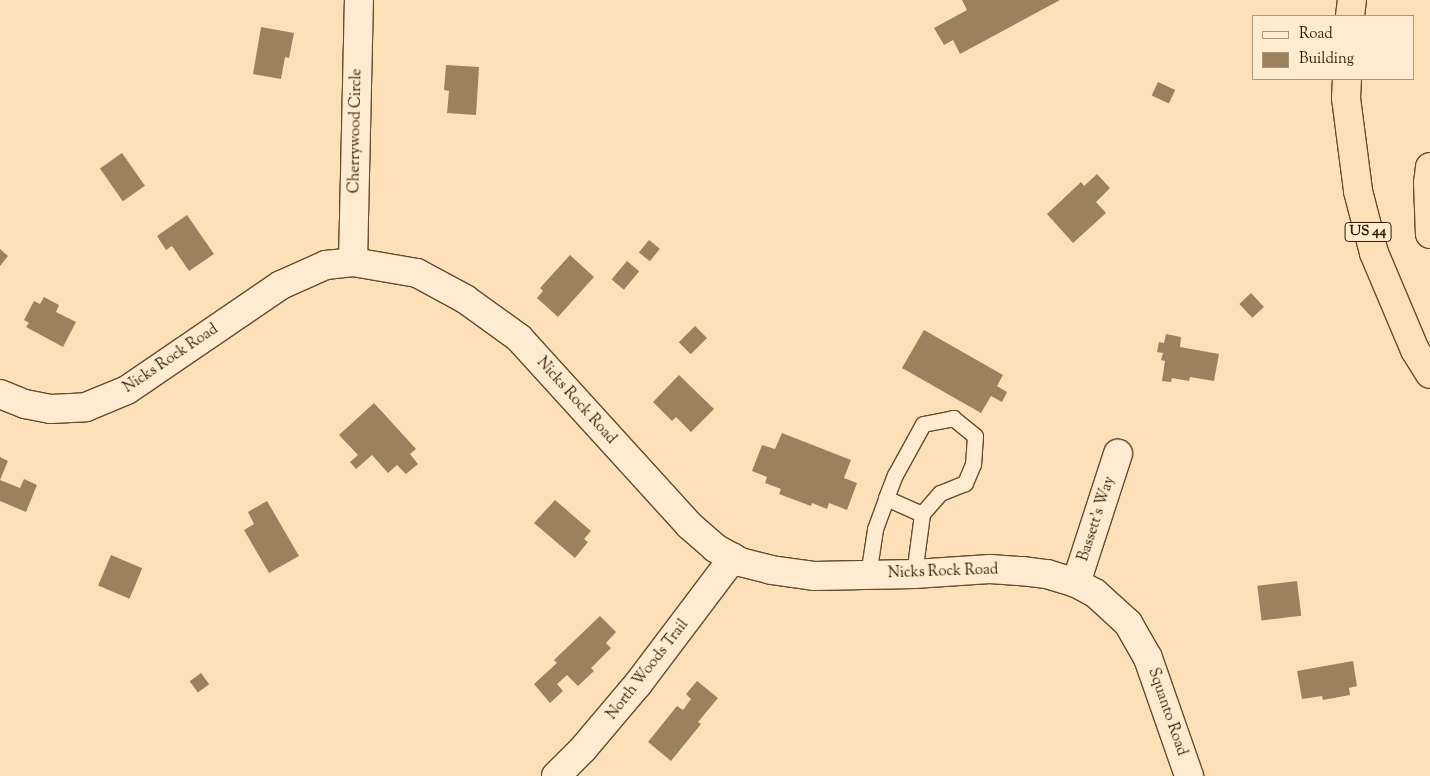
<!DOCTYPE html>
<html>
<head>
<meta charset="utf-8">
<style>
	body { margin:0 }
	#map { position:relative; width:1430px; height:776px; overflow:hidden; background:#fde0b7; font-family:"Sorts Mill Goudy",serif }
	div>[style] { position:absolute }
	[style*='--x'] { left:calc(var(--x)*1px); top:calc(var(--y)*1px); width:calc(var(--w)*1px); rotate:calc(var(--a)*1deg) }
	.building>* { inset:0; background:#9c815f; transform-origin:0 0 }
	.roads { filter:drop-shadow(1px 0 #654c2e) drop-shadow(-1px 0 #654c2e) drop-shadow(0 1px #654c2e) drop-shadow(0 -1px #654c2e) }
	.service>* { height:15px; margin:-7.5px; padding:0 7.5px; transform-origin:7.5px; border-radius:7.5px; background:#feebd0 }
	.minor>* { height:28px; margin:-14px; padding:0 14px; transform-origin:14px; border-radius:14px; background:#feebd0 }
	.motorway>* { height:28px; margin:-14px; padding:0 14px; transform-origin:14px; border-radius:14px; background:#fde0b7 }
	span { translate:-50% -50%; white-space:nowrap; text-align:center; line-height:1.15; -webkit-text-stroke:4.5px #feebd0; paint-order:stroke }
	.shield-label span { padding:1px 4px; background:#feebd0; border:1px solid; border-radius:4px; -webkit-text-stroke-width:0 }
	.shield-label { font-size:14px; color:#321a00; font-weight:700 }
	.street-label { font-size:15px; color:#321a00 }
	.legend { position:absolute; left:1252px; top:15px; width:162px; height:65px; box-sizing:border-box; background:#feebd0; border:1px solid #ac977d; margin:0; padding:6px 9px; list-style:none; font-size:15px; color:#321a00 }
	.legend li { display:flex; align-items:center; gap:10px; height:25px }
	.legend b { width:25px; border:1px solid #ac977d }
</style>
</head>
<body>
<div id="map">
	<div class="building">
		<i style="clip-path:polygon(962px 0,1060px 0,960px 54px,953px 40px,944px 45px,934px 28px,967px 10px)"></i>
		<i style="clip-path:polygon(261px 27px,294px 33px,289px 58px,285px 57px,281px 79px,253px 74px)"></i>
		<i style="clip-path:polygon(446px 65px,479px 67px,476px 115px,447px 113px,449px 91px,444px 90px)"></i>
		<i style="left:1158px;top:82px;width:19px;height:15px;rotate:25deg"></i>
		<i style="left:122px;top:153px;width:40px;height:27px;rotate:55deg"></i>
		<i style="clip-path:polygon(1097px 174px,1110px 188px,1096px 202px,1106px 213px,1073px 243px,1047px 214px,1081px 182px,1084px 186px)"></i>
		<i style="clip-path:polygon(187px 215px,214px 254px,189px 271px,172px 246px,166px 250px,157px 236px)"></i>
		<i style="left:649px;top:240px;width:14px;height:16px;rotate:39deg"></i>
		<i style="clip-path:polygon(0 249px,8px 256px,0 266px)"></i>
		<i style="clip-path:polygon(570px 255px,594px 277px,558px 317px,537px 298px,543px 291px,540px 288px)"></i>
		<i style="left:627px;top:261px;width:16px;height:24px;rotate:40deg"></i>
		<i style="left:1251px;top:293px;width:19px;height:16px;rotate:47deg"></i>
		<i style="clip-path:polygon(44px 297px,59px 305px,56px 312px,76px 322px,63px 347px,26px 327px,29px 323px,24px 320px,34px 301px,40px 304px)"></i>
		<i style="left:695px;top:326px;width:17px;height:23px;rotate:45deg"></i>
		<i style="clip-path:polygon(924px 330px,1003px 375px,997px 386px,1007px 392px,1002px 402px,991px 396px,981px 413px,902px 368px)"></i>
		<i style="clip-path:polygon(1166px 334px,1181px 337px,1180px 347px,1219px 354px,1214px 381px,1190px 377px,1189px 381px,1172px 378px,1171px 382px,1162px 381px,1165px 361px,1161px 360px,1163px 353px,1157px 352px,1159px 342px,1164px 343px)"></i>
		<i style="clip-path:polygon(679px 375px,714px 409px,691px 432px,676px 417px,672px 421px,653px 402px)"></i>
		<i style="clip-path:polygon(374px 403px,416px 449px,410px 454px,418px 464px,406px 474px,397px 465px,388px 473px,372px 455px,356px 469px,350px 462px,358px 455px,339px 435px)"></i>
		<i style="clip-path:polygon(782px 433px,851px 460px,844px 478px,857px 483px,847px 510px,829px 503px,827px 509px,812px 503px,811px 506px,779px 494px,781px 489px,765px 483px,767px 477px,752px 471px,762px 445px,775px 449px)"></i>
		<i style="clip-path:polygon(0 457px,8px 461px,0 480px,20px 488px,24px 479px,37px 485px,26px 512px,0 501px)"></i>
		<i style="clip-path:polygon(555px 500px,591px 531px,584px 539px,588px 542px,575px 558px,534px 523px)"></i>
		<i style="clip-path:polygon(267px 501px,299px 556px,269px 573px,244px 530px,254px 524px,248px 512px)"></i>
		<i style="left:111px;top:555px;width:34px;height:33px;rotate:23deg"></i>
		<i style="left:1297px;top:581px;width:35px;height:40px;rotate:83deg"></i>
		<i style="clip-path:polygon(600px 616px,616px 632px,606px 643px,611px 648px,591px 668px,594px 671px,578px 686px,567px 675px,557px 684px,563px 691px,550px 703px,534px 684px,557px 663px,554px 660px)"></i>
		<i style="clip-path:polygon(1353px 661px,1357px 686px,1349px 688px,1350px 695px,1323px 700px,1322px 696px,1302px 699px,1297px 671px)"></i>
		<i style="left:201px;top:673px;width:14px;height:14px;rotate:54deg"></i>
		<i style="clip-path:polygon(697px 681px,718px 698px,698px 722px,701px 724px,671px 761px,648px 742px,677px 706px,683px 710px,691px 699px,686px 694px)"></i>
	</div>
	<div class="roads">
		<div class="service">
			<i style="--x:886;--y:498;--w:39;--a:24"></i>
			<i style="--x:868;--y:575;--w:47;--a:-81.3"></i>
			<i style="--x:875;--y:529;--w:33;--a:-70"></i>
			<i style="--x:886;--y:498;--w:25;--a:-69"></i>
			<i style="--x:895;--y:475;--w:58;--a:-61.2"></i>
			<i style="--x:923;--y:424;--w:31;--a:-11"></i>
			<i style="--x:953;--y:418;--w:28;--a:39"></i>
			<i style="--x:975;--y:436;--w:28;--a:94"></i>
			<i style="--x:973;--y:464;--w:21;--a:113"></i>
			<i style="--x:965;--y:483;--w:27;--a:158"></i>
			<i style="--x:940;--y:493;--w:28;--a:131"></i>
			<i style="--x:922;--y:514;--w:61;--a:97.6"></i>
		</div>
		<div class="minor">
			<i style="--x:353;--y:262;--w:262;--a:-88.7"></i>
			<i style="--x:0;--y:394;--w:27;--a:22"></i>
			<i style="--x:25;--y:404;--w:26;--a:11"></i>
			<i style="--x:51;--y:409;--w:35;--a:-3"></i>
			<i style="--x:86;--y:407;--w:44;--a:-22.5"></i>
			<i style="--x:127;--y:390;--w:186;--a:-34.3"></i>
			<i style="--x:281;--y:285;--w:49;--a:-24"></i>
			<i style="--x:326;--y:265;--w:27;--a:-6"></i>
			<i style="--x:353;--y:262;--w:65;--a:9.8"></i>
			<i style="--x:417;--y:273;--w:55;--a:28.4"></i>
			<i style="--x:465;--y:299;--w:67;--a:35.8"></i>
			<i style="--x:519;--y:338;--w:253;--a:47.7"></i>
			<i style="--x:689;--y:525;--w:35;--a:41"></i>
			<i style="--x:715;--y:548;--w:29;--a:29"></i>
			<i style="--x:740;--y:562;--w:32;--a:14"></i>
			<i style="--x:771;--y:570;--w:43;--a:7.9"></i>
			<i style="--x:814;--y:576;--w:100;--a:-1.1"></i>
			<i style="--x:914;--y:574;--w:76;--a:-3.8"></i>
			<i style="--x:990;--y:569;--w:32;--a:4"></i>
			<i style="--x:1022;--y:571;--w:25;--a:7"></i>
			<i style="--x:1047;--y:574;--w:30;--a:17"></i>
			<i style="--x:1076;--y:583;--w:21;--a:28"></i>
			<i style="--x:1095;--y:593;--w:45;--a:42.3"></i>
			<i style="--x:1128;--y:623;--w:40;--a:60.3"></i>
			<i style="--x:1148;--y:658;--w:125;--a:70.8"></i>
			<i style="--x:1076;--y:583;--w:136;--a:-72"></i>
			<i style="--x:556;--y:776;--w:38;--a:-45"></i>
			<i style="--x:583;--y:749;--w:85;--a:-49.8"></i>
			<i style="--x:638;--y:684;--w:158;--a:-53"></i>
		</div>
		<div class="motorway">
			<i style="--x:1350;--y:16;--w:16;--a:-83"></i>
			<i style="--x:1347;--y:79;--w:19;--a:93"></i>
			<i style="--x:1346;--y:98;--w:94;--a:82.6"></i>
			<i style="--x:1358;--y:191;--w:64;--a:75.5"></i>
			<i style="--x:1374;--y:253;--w:105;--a:67.1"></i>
			<i style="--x:1415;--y:350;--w:28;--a:58"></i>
			<i style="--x:1430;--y:167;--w:16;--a:97"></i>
			<i style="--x:1428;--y:183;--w:51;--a:87.8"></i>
		</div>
	</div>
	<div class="shield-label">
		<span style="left:1368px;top:232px">US 44</span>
	</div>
	<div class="street-label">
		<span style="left:356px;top:131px;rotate:-89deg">Cherrywood Circle</span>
		<span style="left:171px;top:359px;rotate:-34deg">Nicks Rock Road</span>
		<span style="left:576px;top:401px;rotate:48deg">Nicks Rock Road</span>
		<span style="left:1097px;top:519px;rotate:-72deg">Bassett's Way</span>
		<span style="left:943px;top:572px;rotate:-2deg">Nicks Rock Road</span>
		<span style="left:648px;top:670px;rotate:-52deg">North Woods Trail</span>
		<span style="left:1167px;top:712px;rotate:71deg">Squanto Road</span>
	</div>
	<ul class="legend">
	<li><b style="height:6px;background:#feebd0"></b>Road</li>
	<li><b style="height:14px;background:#9c815f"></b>Building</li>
	</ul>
</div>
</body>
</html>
